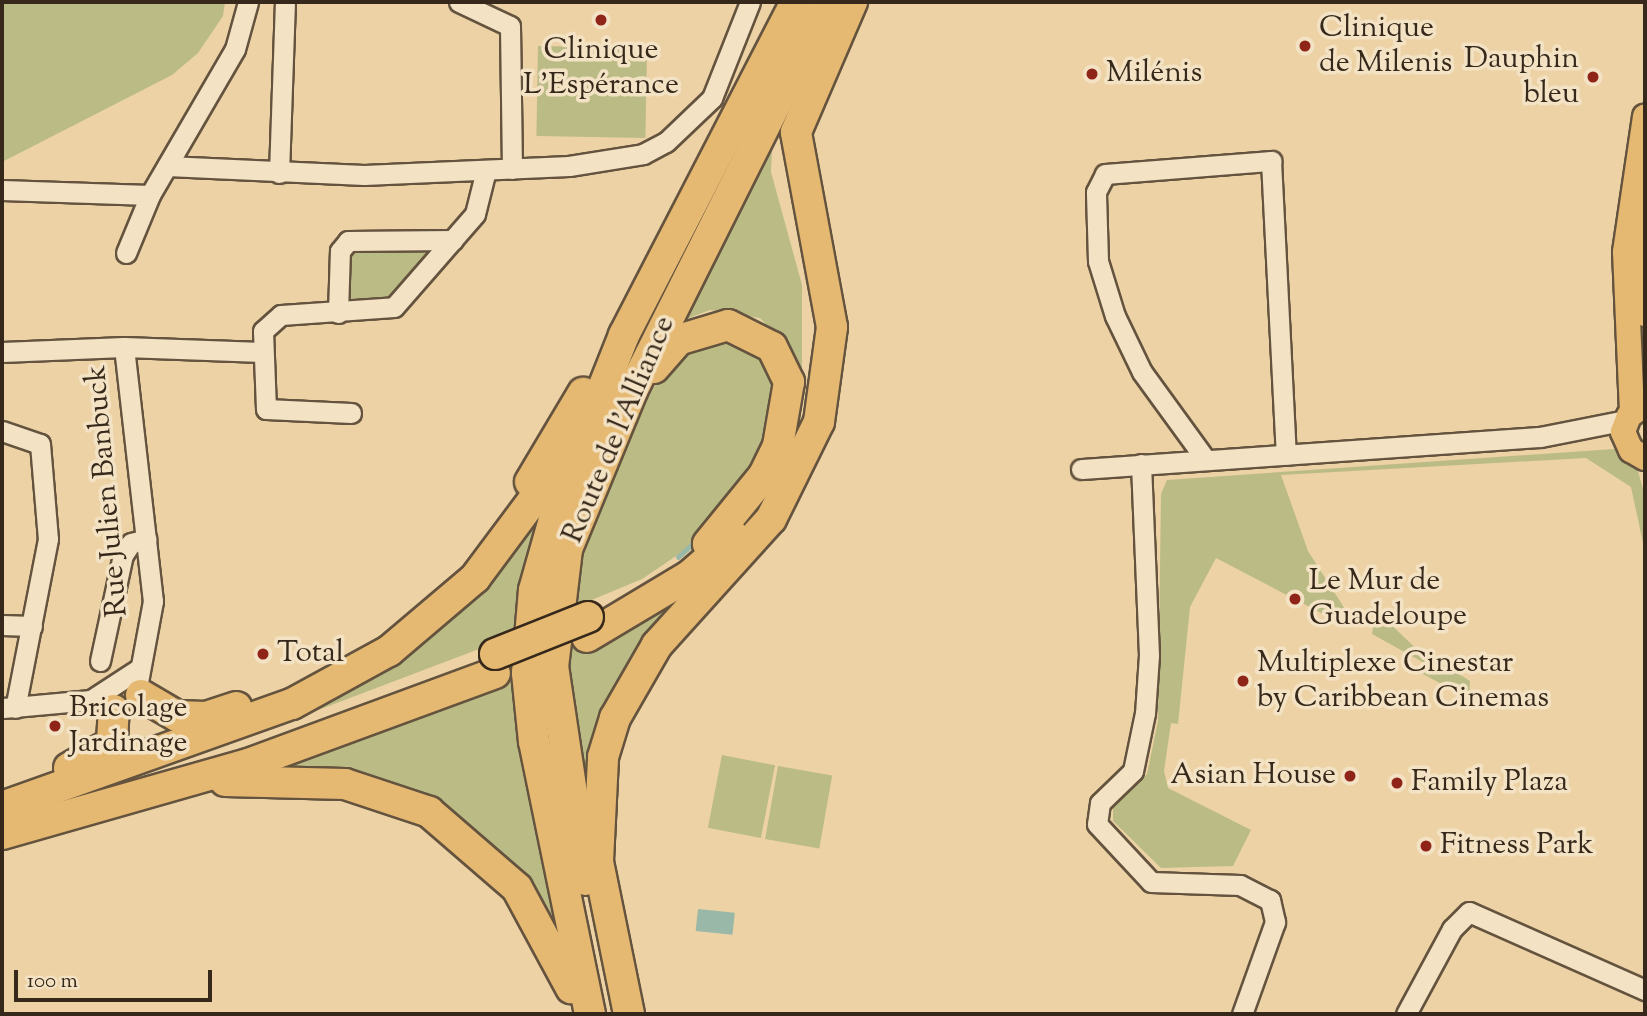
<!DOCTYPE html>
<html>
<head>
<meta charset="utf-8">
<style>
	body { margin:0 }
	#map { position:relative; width:1647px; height:1016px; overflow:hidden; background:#ecd2a5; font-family:"Sorts Mill Goudy",serif }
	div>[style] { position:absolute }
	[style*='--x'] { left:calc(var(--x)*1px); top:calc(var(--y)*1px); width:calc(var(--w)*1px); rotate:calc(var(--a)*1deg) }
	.green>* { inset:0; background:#babb85; transform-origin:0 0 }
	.water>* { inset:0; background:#99b8a7; transform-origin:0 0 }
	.stream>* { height:4.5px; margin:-2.25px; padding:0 2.25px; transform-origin:2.25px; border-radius:2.25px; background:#99b8a7 }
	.roads { filter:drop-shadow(2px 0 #64533e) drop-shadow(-2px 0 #64533e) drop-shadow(0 2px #64533e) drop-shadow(0 -2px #64533e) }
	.minor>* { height:19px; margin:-9.5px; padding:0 9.5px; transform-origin:9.5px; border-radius:9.5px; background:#f3e2c4 }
	.major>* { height:24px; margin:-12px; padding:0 12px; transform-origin:12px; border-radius:12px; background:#e6b972 }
	.highway>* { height:30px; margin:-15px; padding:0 15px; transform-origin:15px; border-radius:15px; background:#e6b972 }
	.bridges { filter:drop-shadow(2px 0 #36291b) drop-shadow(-2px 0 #36291b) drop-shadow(0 2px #36291b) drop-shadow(0 -2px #36291b) }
	.highway-bridge>* { height:30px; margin:-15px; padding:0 15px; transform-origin:15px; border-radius:15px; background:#e6b972 }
	.dots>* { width:19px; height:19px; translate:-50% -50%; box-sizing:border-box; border:4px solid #f3e2c4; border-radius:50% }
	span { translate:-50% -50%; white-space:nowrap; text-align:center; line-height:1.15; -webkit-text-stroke:7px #f3e2c4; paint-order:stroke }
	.poi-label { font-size:30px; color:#36291b }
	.left { translate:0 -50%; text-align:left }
	.right { translate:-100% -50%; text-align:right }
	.street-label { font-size:30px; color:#36291b }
	.frame { position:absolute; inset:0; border:4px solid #36291b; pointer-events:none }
	.scale { position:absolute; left:14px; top:970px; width:198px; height:32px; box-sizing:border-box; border:4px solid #36291b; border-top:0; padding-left:9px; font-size:21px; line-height:24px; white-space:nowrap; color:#36291b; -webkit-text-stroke:5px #f3e2c4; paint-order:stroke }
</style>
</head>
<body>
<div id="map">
	<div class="green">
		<i style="clip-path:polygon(2px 2px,225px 2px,223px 16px,198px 53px,172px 75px,2px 162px)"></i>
		<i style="left:538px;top:46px;width:109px;height:90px;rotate:1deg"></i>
		<i style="clip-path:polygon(773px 126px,771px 172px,802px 285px,802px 384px,793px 353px,760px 318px,710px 310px,681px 321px)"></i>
		<i style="clip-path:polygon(348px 247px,430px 248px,432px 253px,397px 300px,347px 304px)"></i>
		<i style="clip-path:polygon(723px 328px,779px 369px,775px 427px,728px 511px,679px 554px,642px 579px,565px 611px,590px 512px,640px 413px,675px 350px)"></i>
		<i style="clip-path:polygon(1614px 449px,1637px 468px,1645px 496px,1645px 552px,1631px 487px,1586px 458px,1281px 475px,1308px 551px,1350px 617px,1346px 626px,1216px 558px,1190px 607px,1178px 724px,1171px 723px,1164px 771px,1168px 788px,1251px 830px,1233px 866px,1161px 868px,1113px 821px,1113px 808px,1147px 774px,1158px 721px,1161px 494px,1167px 480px)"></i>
		<i style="clip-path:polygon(541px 513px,524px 632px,313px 712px,204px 740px,311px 700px)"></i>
		<i style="clip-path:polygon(684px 598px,635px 651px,617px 682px,603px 716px,590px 831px,561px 652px)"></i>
		<i style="clip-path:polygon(1376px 610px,1436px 668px,1441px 663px,1470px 681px,1469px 699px,1423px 674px,1428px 665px,1372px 634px)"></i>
		<i style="clip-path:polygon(518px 669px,560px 928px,526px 878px,455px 814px,392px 783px,277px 767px)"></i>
		<i style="left:722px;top:755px;width:54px;height:74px;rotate:11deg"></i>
		<i style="left:778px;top:766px;width:55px;height:74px;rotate:10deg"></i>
	</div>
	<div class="water">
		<i style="left:698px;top:909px;width:37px;height:22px;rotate:6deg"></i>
	</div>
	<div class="stream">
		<i style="--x:678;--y:557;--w:24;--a:-42"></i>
	</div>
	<div class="roads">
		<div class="minor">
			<i style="--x:459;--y:2;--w:56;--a:25.2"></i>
			<i style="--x:510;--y:26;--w:143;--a:89.2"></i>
			<i style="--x:167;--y:166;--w:197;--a:2.6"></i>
			<i style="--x:364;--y:175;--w:205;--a:-2.5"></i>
			<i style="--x:569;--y:166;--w:75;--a:-9.2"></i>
			<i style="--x:643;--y:154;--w:26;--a:-28"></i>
			<i style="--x:666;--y:142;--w:64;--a:-43.7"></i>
			<i style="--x:712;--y:98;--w:103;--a:-68.4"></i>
			<i style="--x:279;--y:173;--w:171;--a:-88"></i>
			<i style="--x:2;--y:190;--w:148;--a:1.9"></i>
			<i style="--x:126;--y:253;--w:63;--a:-67.5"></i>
			<i style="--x:150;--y:195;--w:169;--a:-59.8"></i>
			<i style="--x:235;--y:49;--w:49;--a:-74.5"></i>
			<i style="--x:338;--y:313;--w:62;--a:-88.2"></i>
			<i style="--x:340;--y:251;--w:13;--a:-51"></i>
			<i style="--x:348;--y:241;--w:105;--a:-0.5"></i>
			<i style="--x:124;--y:347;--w:256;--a:83.5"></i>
			<i style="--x:153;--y:601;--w:87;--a:100.5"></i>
			<i style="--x:2;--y:352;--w:122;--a:-2.3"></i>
			<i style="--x:124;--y:347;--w:138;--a:2.1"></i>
			<i style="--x:351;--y:413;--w:85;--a:-177.3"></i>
			<i style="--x:266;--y:409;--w:78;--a:-92.2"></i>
			<i style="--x:263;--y:331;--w:24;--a:-42"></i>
			<i style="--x:281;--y:315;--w:113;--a:-4"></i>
			<i style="--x:394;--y:307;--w:123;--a:-48.9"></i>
			<i style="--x:475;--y:214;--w:45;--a:-76"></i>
			<i style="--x:2;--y:431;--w:40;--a:18.9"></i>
			<i style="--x:40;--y:444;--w:95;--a:85.2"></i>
			<i style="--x:48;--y:539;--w:172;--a:101"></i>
			<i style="--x:1206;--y:460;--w:109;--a:-126"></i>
			<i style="--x:1142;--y:372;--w:62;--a:-115.7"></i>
			<i style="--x:1115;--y:316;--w:58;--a:-107.2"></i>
			<i style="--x:1098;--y:261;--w:69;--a:-91.7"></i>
			<i style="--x:1096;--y:192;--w:20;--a:-63"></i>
			<i style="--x:1105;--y:174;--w:167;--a:-4.5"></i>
			<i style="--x:1271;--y:161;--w:294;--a:87.1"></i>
			<i style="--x:1141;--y:464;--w:191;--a:87.6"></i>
			<i style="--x:1149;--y:655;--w:58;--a:93.9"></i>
			<i style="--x:1145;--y:713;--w:59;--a:101.7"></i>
			<i style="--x:1133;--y:771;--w:46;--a:135.9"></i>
			<i style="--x:1100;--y:803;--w:21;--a:98"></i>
			<i style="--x:1097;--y:824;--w:79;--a:47"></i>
			<i style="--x:1151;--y:882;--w:89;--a:1.9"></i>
			<i style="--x:1240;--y:885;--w:34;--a:27"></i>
			<i style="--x:1270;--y:900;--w:23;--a:77"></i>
			<i style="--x:1275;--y:922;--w:98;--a:109.7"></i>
			<i style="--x:1081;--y:469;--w:460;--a:-4"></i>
			<i style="--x:1540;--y:437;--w:88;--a:-11.2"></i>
			<i style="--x:2;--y:625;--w:30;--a:2"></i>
			<i style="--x:100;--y:661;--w:108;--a:-77.8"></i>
			<i style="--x:123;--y:555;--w:14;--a:-56"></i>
			<i style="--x:131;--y:543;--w:16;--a:-14"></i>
			<i style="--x:3;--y:708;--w:88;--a:-5.2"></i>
			<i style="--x:91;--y:700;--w:55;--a:-33.1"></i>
			<i style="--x:1406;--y:1014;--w:97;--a:-61.6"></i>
			<i style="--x:1452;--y:929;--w:24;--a:-45"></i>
			<i style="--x:1469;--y:912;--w:193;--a:23.9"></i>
		</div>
		<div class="major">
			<i style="--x:1645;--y:222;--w:92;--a:90"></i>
			<i style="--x:1644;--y:405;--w:19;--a:144"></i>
			<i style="--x:1629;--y:416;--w:17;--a:111"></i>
			<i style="--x:1623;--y:432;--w:20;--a:66"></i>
			<i style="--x:1631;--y:450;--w:16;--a:30"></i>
			<i style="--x:1632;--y:412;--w:160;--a:-92.5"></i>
			<i style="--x:1625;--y:252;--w:137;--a:-81.6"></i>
		</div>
		<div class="highway">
			<i style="--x:654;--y:368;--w:37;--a:-49"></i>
			<i style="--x:678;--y:340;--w:52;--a:-16.7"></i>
			<i style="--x:728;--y:325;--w:49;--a:26.6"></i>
			<i style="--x:772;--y:347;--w:39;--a:64"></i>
			<i style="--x:789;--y:382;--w:65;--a:99.8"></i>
			<i style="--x:778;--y:446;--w:32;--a:116"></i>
			<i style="--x:764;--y:475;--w:89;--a:129.1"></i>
			<i style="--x:530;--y:482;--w:104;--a:-59.2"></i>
			<i style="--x:587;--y:637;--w:119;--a:-30.9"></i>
			<i style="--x:689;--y:576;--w:60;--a:-40.9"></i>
			<i style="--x:141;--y:695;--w:42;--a:30.3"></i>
			<i style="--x:177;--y:716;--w:29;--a:2"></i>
			<i style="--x:206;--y:717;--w:32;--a:-18"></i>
			<i style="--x:69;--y:768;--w:50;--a:-30.2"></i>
			<i style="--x:112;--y:743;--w:33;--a:-87"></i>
			<i style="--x:225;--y:781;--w:120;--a:1.4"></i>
			<i style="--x:345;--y:784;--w:89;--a:18.4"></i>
			<i style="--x:429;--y:812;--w:116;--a:40.8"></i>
			<i style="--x:517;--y:888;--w:114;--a:61.6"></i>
			<i style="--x:2;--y:807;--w:308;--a:-19.6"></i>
			<i style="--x:292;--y:704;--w:111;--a:-28.7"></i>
			<i style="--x:389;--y:651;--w:113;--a:-40.3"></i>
			<i style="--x:475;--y:578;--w:137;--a:-53.3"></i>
			<i style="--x:2;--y:834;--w:256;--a:-15.9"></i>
			<i style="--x:248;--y:764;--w:263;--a:-20.2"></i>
			<i style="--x:585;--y:880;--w:215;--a:-98.5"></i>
			<i style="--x:553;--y:667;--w:119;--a:-83.2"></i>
			<i style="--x:567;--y:549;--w:171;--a:-67.6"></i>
			<i style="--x:632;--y:391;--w:435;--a:-63.4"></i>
			<i style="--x:590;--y:1014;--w:278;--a:-101.6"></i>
			<i style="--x:534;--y:742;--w:69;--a:-95.8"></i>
			<i style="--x:527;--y:673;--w:83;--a:-85.2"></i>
			<i style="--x:534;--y:590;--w:103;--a:-74.2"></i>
			<i style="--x:562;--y:491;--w:168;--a:-68.3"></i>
			<i style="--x:624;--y:335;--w:375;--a:-62.7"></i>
			<i style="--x:629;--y:1014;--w:156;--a:-101.5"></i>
			<i style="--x:598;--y:861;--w:104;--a:-87.2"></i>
			<i style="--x:603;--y:757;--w:41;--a:-72.9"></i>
			<i style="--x:615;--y:718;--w:84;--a:-60.1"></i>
			<i style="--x:657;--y:645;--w:170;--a:-47.9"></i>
			<i style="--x:771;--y:519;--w:108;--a:-63.7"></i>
			<i style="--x:819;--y:422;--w:96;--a:-82.2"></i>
			<i style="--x:832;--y:327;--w:198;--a:-100.5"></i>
			<i style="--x:796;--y:132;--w:142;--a:-66.7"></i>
		</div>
	</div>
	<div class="bridges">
		<div class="highway-bridge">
			<i style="--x:495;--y:654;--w:100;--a:-21.7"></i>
		</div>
	</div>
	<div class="dots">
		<i style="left:601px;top:20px;background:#8f2418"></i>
		<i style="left:1305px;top:46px;background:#8f2418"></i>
		<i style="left:1092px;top:74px;background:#8f2418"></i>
		<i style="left:1593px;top:77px;background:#8f2418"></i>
		<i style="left:1295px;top:599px;background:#8f2418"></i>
		<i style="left:263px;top:654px;background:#8f2418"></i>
		<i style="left:1243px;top:681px;background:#8f2418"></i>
		<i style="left:55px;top:726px;background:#8f2418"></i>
		<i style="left:1350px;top:776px;background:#8f2418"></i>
		<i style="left:1397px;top:783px;background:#8f2418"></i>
		<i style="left:1426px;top:846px;background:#8f2418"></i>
	</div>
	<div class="poi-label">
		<span class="left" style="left:1319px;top:46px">Clinique<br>de Milenis</span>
		<span style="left:601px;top:68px">Clinique<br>L'Espérance</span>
		<span class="right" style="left:1579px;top:77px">Dauphin<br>bleu</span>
		<span class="left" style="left:1106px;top:74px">Milénis</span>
		<span class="left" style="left:1309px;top:599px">Le Mur de<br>Guadeloupe</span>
		<span class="left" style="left:277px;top:654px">Total</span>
		<span class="left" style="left:1257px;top:681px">Multiplexe Cinestar<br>by Caribbean Cinemas</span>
		<span class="left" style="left:69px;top:726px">Bricolage<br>Jardinage</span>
		<span class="right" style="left:1336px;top:776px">Asian House</span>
		<span class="left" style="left:1411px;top:783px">Family Plaza</span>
		<span class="left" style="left:1440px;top:846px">Fitness Park</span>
	</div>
	<div class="street-label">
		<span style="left:620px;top:430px;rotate:-67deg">Route de l'Alliance</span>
		<span style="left:108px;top:491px;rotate:-95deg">Rue Julien Banbuck</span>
	</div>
	<div class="frame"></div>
	<div class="scale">100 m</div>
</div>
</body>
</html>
